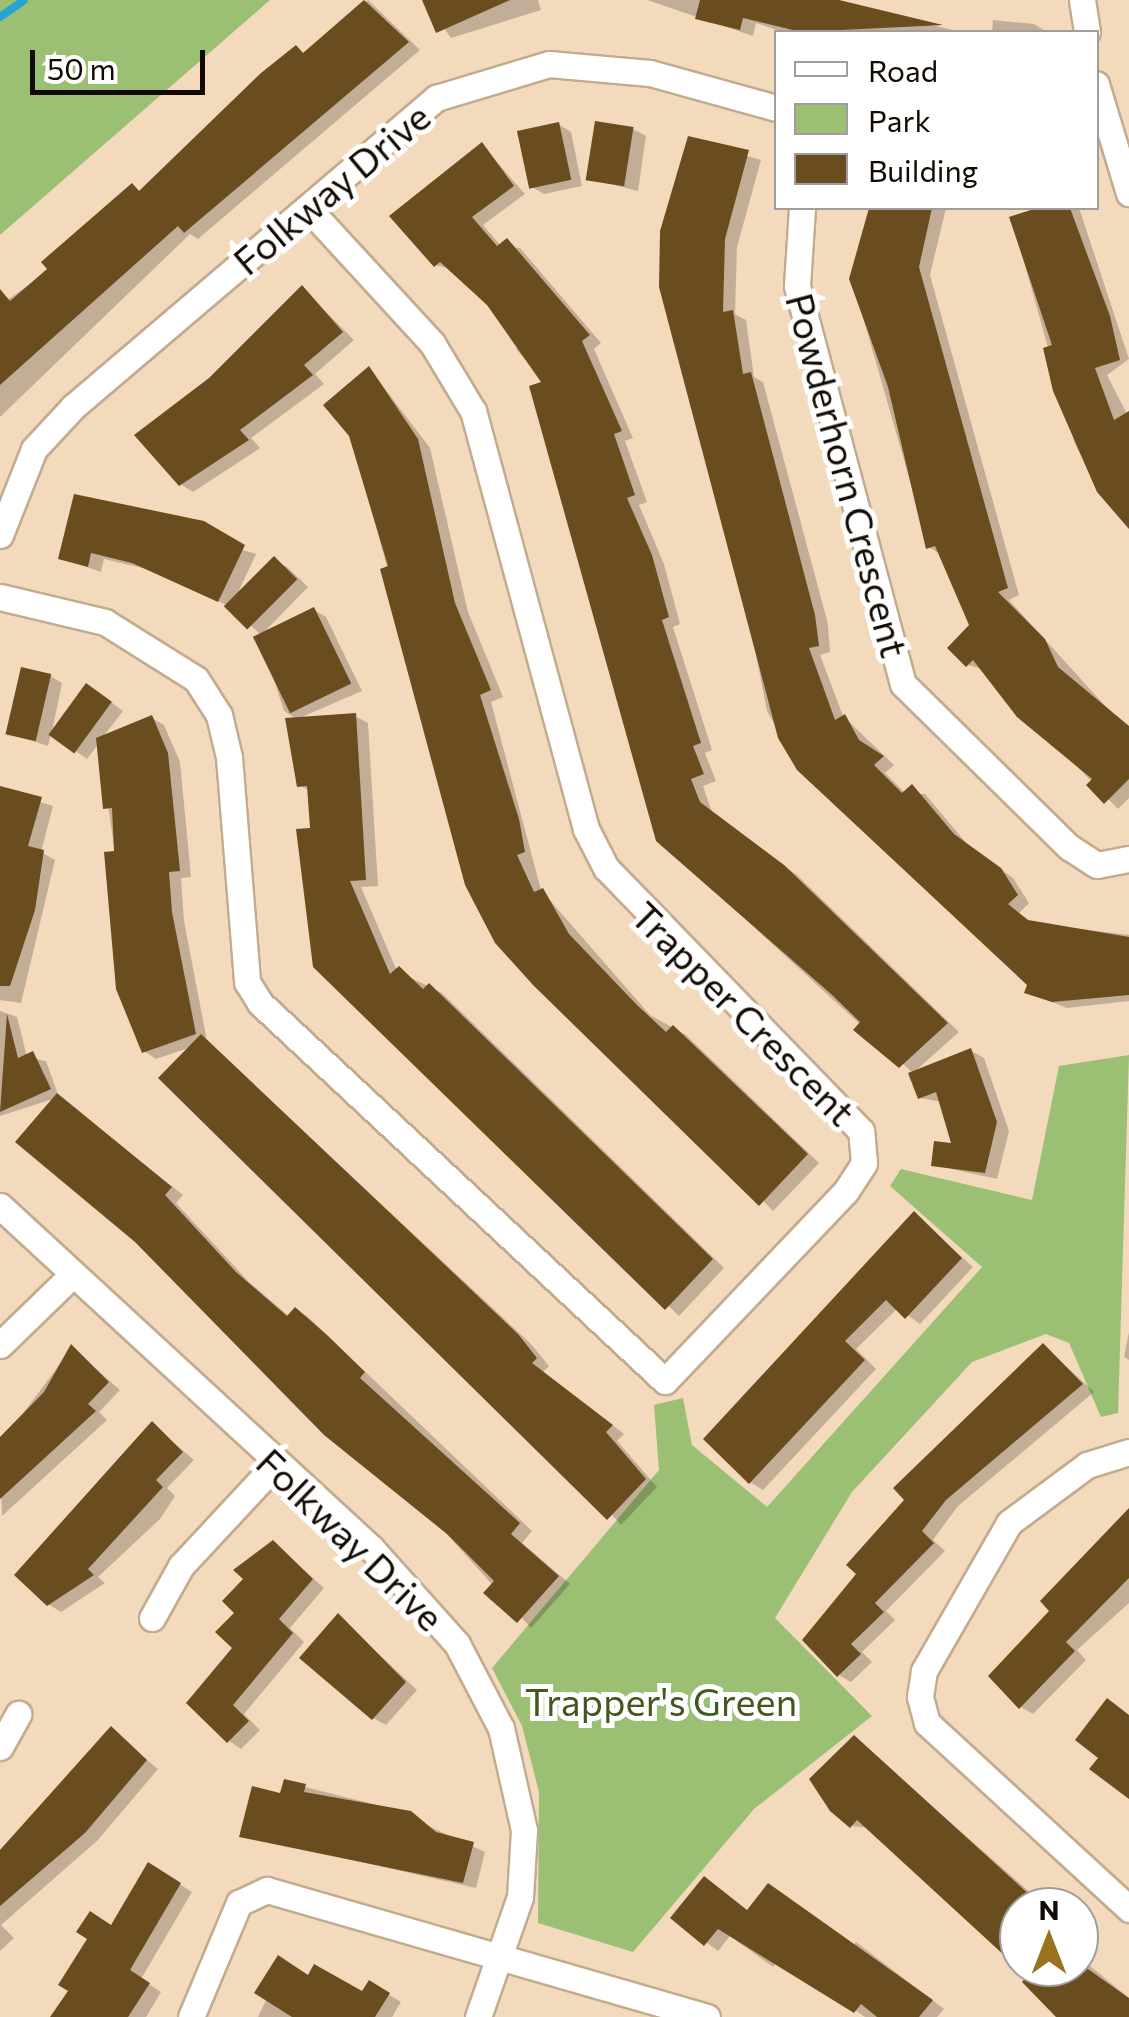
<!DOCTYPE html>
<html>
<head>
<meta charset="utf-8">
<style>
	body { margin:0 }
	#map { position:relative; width:1129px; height:2017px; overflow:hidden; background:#f3dabd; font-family:Commissioner,sans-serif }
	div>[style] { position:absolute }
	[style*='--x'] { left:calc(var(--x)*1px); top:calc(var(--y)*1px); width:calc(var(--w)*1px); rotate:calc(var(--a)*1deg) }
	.green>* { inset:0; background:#9bc074 }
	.shadow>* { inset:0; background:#0003 }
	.stream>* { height:8px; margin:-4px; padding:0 4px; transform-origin:4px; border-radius:4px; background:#24a4d0 }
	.building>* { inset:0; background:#6a4d1f; transform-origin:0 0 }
	.roads { filter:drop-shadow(2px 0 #c3ab8f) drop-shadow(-2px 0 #c3ab8f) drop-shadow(0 2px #c3ab8f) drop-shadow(0 -2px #c3ab8f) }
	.minor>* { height:25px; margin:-12.5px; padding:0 12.5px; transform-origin:12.5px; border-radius:12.5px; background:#fff }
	span { translate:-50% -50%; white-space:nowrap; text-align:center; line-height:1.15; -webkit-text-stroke:10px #fff; paint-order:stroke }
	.street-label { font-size:38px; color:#130b03 }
	.park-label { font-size:38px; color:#3f591e }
	.legend { position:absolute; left:774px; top:30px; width:325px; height:180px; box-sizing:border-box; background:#fff; border:2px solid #a19d9a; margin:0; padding:12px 18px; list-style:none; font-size:30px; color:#130b03 }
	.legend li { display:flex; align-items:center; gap:20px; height:50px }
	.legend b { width:50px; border:2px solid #a19d9a }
	.north { position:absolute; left:999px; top:1887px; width:100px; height:100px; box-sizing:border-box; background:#fff; border:2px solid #a19d9a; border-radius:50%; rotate:0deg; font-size:28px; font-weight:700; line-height:40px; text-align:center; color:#130b03 }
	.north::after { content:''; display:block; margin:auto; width:35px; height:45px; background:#9a731e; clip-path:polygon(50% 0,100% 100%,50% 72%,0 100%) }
	.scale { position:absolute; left:30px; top:50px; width:175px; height:45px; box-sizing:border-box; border:5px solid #130b03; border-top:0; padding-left:12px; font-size:30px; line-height:35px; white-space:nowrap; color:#130b03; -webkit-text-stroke:8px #fff; paint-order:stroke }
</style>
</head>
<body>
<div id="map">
	<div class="green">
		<i style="clip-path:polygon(0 0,270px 0,0 235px)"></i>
		<i style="clip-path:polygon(1129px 1055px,1118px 1413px,1101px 1417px,1069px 1343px,1046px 1334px,972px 1362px,852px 1492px,775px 1618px,872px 1716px,754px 1809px,633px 1952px,538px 1923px,539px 1792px,522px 1726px,492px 1668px,659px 1470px,654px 1405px,683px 1398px,692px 1445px,767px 1507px,982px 1267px,890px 1186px,901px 1169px,1032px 1200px,1059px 1066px)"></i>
	</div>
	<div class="shadow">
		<i style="clip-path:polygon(368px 0,420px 50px,198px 239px,190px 234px,0 417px,0 305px,50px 270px,132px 186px,142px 192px,296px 48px,306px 54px)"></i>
		<i style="clip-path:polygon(424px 0,538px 0,541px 10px,451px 38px)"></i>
		<i style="clip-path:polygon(647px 0,829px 0,961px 32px,783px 32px,756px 23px,753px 36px)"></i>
		<i style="clip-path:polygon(993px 20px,1034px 24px,1047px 32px,992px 32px)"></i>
		<i style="clip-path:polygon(558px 124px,571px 132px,582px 186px,544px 194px,532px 187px)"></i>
		<i style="clip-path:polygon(633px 129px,646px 136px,638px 191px,590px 179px)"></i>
		<i style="clip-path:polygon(690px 139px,761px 160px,737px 247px,735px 314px,746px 320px,754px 377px,763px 382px,828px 624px,830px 652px,820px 655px,843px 716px,894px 765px,885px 773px,906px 794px,925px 794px,967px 844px,1013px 878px,1029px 903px,1019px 913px,1032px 923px,1129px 935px,1129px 1001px,1067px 1008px,1027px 992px,1030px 984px,799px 769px,767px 711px,734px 542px)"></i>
		<i style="clip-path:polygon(482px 145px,525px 194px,483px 225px,501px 246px,520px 248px,601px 343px,594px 349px,633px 438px,625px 441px,647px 502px,639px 505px,664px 564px,680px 624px,673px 627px,712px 750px,705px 753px,716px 781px,703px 786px,712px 812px,797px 875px,959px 1032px,913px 1073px,658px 839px,546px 383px,516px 349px,524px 343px,452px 269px,435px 265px)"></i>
		<i style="clip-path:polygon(871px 208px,946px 208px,930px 275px,1019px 595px,1009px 600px,1129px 732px,1129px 798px,1118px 809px,983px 669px,968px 665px,972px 626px,941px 555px,929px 547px,852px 279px)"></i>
		<i style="clip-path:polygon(1044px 208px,1079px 208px,1129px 359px,1107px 375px,1129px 418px,1129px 517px,1099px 491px,1075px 444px,1012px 219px)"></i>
		<i style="clip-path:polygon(302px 288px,354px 340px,315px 374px,324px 384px,251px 438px,260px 448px,193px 492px,180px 484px,210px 380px)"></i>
		<i style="clip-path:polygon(370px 369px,430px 448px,468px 612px,503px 697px,491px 702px,541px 890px,650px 1015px,686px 1035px,819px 1163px,773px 1211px,482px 915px,351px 435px)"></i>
		<i style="clip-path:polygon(76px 497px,256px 554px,235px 599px,274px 560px,287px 567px,308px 587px,266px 630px,314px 610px,326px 617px,362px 691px,297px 719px,284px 711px,259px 633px,229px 606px,147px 569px,104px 559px,101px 572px,61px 558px)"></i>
		<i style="clip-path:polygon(50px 676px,62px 683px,52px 732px,99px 693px,123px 711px,103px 737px,152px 718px,164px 725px,180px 762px,191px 877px,181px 878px,184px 921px,207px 1041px,531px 1344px,549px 1366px,543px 1372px,624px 1434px,617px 1441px,657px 1487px,621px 1525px,194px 1046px,156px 1059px,144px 1051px,99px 743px,87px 759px,51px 734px,48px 746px,9px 733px)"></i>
		<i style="clip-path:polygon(355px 716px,368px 723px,378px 886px,361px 887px,397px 971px,442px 993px,724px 1268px,679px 1316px,315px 966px,310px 791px,299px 785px)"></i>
		<i style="clip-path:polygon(0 789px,53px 806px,41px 852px,55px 860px,21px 1003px,0 1000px)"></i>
		<i style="clip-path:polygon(0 1011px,17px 1017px,27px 1057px,46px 1061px,59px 1097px,183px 1195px,176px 1203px,249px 1282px,290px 1317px,296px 1310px,308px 1317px,532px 1531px,522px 1543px,570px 1584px,531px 1628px,56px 1098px,0 1116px)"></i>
		<i style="clip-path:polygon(971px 1051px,984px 1058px,1009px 1131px,997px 1179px,934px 1165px,954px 1146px,942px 1102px,920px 1098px)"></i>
		<i style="clip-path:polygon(914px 1214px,973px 1267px,920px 1324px,898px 1308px,856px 1349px,876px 1369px,763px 1490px,750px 1482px)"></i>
		<i style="clip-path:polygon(1129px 1332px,1129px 1360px,1124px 1357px)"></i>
		<i style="clip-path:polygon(1044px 1346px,1094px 1392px,958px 1506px,933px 1540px,945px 1551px,886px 1611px,895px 1620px,862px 1652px,872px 1662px,851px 1682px,839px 1675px,859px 1574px)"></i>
		<i style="clip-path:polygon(72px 1348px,120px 1390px,99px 1412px,107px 1420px,2px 1516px,0 1444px)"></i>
		<i style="clip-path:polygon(153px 1425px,194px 1460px,167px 1488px,175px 1496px,160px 1519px,98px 1577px,105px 1583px,61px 1612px,48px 1604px)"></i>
		<i style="clip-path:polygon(1129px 1512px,1129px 1603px,1077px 1650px,1086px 1660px,1033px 1714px,1021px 1707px,1052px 1611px)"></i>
		<i style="clip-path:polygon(274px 1543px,324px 1588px,290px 1628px,304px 1642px,244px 1714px,260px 1730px,241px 1749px,229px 1741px,237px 1613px)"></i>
		<i style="clip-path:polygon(338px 1616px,417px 1690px,386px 1725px,373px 1718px)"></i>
		<i style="clip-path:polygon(111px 1730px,158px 1769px,98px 1840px,1px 1925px,14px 1938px,0 1951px,0 1850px)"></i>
		<i style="clip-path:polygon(855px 1739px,1047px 1907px,1019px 1907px,1019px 1965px,869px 1828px,852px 1826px)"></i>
		<i style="clip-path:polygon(305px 1787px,389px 1808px,485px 1852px,476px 1888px,242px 1835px)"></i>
		<i style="clip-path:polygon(149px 1865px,192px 1892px,141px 1979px,161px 1992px,146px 2017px,62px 2017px,90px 1939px,112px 1928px)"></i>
		<i style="clip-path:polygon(749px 1911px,850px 1949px,856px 1942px,944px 2009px,937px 2017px,865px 2017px,780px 1958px,773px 1967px,730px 1936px,718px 1951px,673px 1918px)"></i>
		<i style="clip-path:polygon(1079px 1957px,1129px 1998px,1129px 2017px,1058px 2017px,1022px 1967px,1079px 1967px)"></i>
		<i style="clip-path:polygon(309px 1977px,363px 1995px,370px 1983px,401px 2002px,392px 2017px,258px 2017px,267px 1998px)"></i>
	</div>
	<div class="stream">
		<i style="--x:0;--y:17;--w:29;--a:-35"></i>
	</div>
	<div class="building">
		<i style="clip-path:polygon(364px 0,409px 42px,184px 233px,178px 226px,0 385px,0 289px,10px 301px,47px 269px,41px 262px,132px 183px,139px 191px,261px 73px,296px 45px,303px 53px)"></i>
		<i style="clip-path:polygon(422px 0,510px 0,436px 33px)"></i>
		<i style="clip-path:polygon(700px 0,839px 0,943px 25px,801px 32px,743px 18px,740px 30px,695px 19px)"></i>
		<i style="left:595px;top:121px;width:39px;height:60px;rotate:9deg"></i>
		<i style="left:559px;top:122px;width:59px;height:43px;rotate:78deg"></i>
		<i style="clip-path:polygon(688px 136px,749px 150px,725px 239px,723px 312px,733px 310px,743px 374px,751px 372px,815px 615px,819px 646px,809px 648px,835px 720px,845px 714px,859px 740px,884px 756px,874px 765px,902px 793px,912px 784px,954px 834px,1001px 868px,1018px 895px,1008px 904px,1028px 920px,1129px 937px,1129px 995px,1052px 1002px,1024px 993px,1027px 985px,797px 770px,778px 738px,659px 287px,660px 231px)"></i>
		<i style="clip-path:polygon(482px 142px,514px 186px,472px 217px,497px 246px,507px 238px,590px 335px,582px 341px,622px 431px,614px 434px,635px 495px,627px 498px,652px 555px,669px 617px,662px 620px,701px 743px,693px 746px,704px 774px,691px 779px,700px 802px,784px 865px,948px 1023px,899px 1068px,853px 1030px,860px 1022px,831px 994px,656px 841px,529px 386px,541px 382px,487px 305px,440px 262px,434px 267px,389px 216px)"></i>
		<i style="clip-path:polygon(869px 208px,932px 208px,919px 267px,1008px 588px,998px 592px,1045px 639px,1058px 667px,1129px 726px,1129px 779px,1104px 804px,1086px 785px,1092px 779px,1017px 717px,973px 660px,966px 667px,947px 648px,969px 625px,935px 546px,926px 549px,888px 387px,849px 279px)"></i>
		<i style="clip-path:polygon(1037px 208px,1070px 208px,1110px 316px,1120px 360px,1095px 368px,1114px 420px,1129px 411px,1129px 529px,1097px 492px,1053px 391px,1043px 348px,1052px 345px,1009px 217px)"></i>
		<i style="clip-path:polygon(302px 285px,343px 332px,304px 365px,313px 375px,240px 430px,249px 440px,179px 486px,134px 435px,209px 378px)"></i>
		<i style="clip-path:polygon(369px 366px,418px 439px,455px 603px,491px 690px,480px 695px,519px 819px,525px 852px,517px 855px,534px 892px,543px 888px,569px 934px,637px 1005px,666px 1032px,673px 1025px,808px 1154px,759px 1206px,533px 985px,495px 943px,465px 885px,380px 569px,388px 566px,349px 436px,323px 405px)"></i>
		<i style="clip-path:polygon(74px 494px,204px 521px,245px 545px,218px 602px,132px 563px,91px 553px,88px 567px,58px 559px)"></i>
		<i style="left:274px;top:556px;width:33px;height:71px;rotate:45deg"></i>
		<i style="left:314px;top:607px;width:85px;height:68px;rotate:64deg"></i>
		<i style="left:21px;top:667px;width:31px;height:69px;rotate:13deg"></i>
		<i style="left:86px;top:683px;width:32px;height:64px;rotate:36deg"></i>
		<i style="clip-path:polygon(356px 713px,366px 880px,350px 881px,390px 974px,399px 966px,423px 989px,429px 983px,713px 1259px,665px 1310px,313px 967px,296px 829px,310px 828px,307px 786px,297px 787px,285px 718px)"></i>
		<i style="clip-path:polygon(152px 715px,168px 753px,180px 871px,169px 872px,172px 912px,196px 1034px,142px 1053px,116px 989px,104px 852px,114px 851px,112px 808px,103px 809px,96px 738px)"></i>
		<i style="clip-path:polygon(0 786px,42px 797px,28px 846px,44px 850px,35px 910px,10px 986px,0 986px)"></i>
		<i style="clip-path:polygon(7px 1014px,18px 1058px,33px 1051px,51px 1089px,0 1112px)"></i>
		<i style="clip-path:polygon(201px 1034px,518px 1334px,537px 1358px,532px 1363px,613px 1425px,606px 1432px,646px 1479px,607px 1520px,158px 1078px)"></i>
		<i style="clip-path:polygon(971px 1048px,997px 1122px,985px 1173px,931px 1166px,934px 1141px,951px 1143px,936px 1092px,918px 1099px,908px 1073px)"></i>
		<i style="clip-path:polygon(57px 1093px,172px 1187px,165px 1195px,236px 1272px,287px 1316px,295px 1307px,327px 1335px,365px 1372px,360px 1378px,520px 1523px,511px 1534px,559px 1576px,517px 1623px,483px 1593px,494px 1581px,447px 1534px,324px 1435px,135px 1242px,15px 1142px)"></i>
		<i style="clip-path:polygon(914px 1211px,962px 1258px,905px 1319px,886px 1300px,845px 1341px,865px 1360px,749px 1484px,703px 1439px)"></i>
		<i style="clip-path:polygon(1043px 1343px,1083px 1384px,946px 1500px,922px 1531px,934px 1543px,875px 1603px,884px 1612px,851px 1644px,861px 1654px,837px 1677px,802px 1640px,856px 1574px,846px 1565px,904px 1500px,893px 1488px)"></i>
		<i style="clip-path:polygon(71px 1344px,109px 1382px,88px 1404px,96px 1411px,0 1499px,0 1437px,44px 1392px)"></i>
		<i style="clip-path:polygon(152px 1421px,183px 1452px,156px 1480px,163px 1487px,88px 1569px,94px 1575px,47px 1606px,14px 1575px)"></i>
		<i style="clip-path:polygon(1129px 1508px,1129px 1578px,1066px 1642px,1075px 1651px,1019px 1709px,988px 1676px,1049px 1611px,1040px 1601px)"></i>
		<i style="clip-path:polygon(273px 1540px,313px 1579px,279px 1619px,293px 1633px,233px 1705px,249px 1721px,227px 1743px,186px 1703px,232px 1648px,215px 1632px,234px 1613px,222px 1601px,243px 1579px,233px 1570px)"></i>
		<i style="clip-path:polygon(338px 1613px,406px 1682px,372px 1720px,299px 1658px)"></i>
		<i style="clip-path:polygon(1107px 1698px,1129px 1715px,1129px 1799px,1089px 1769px,1098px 1758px,1075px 1740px)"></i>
		<i style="clip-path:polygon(111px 1726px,147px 1760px,85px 1833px,0 1906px,0 1850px)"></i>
		<i style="clip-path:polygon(854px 1735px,1043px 1907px,1019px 1907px,1019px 1969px,857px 1820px,850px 1828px,830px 1811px,809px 1779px)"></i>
		<i style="clip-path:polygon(284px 1779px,306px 1784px,304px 1792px,411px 1811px,436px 1832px,474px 1842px,463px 1883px,239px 1837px,252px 1786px,280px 1793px)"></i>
		<i style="clip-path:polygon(148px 1862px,181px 1883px,130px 1970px,150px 1983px,128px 2017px,50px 2017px,68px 1991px,58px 1985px,87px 1939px,76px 1932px,90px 1911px,111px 1925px)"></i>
		<i style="clip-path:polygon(704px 1876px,747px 1910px,768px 1883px,933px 2000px,919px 2017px,877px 2017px,861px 2004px,854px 2013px,718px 1929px,704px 1946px,670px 1918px)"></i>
		<i style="clip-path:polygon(278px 1955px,308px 1975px,314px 1964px,362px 1991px,369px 1980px,390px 1993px,375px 2017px,292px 2017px,254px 1993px)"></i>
		<i style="clip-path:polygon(1035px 1967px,1085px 1967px,1129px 1998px,1129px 2017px,1056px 2017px,1022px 1982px)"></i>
	</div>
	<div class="roads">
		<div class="minor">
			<i style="--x:1082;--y:0;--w:32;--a:81"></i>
			<i style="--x:1096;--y:84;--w:114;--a:73.2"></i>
			<i style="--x:802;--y:208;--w:78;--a:93.7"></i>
			<i style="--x:797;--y:286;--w:412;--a:75.1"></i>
			<i style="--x:903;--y:684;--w:233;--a:44.5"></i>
			<i style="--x:1069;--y:847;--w:33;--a:33"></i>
			<i style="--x:1097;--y:865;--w:33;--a:-11"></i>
			<i style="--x:0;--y:535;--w:92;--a:-68.4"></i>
			<i style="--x:34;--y:449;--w:57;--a:-47.1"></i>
			<i style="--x:73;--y:407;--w:477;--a:-40.4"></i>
			<i style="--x:436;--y:98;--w:118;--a:-16.7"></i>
			<i style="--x:549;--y:64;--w:101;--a:5.1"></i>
			<i style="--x:650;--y:73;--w:131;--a:15.5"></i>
			<i style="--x:0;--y:597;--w:108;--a:13.4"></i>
			<i style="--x:105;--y:622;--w:107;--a:32.1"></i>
			<i style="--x:196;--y:679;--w:43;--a:57.4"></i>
			<i style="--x:219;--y:715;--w:43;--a:76.6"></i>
			<i style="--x:229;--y:757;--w:226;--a:85.4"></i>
			<i style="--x:247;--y:982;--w:25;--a:58"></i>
			<i style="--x:260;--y:1003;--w:554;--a:43.03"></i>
			<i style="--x:665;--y:1381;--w:262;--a:-46.4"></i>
			<i style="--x:846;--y:1191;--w:33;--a:-57"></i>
			<i style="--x:864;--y:1163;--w:32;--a:-95"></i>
			<i style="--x:861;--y:1131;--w:366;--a:-134.1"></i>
			<i style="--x:606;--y:868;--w:44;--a:-117.1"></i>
			<i style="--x:586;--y:829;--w:433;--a:-105.1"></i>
			<i style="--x:473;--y:411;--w:79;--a:-121.1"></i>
			<i style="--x:432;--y:343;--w:183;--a:-132.6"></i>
			<i style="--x:0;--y:1206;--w:505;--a:42.67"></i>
			<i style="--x:371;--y:1548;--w:129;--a:48.1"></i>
			<i style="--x:457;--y:1644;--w:95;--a:62.4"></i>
			<i style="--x:501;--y:1728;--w:105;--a:77.3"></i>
			<i style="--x:524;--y:1830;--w:67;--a:93.4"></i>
			<i style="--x:520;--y:1897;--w:127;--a:109.3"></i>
			<i style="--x:0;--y:1345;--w:98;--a:-44.2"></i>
			<i style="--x:1129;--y:1452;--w:44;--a:162.8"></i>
			<i style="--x:1087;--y:1465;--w:97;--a:143.4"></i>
			<i style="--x:1009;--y:1523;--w:171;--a:119.9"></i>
			<i style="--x:924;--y:1671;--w:26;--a:99"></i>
			<i style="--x:920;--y:1697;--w:27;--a:75"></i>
			<i style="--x:927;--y:1723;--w:275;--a:42.6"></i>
			<i style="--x:152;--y:1618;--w:60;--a:-60.9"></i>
			<i style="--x:181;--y:1566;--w:137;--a:-47.1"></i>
			<i style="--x:0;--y:1747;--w:38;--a:-61"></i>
			<i style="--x:191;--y:2017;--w:124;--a:-67.2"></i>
			<i style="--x:239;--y:1903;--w:31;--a:-25"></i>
			<i style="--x:267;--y:1890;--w:458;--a:16.1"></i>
		</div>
	</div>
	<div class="street-label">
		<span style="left:331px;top:188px;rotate:-40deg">Folkway Drive</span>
		<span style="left:848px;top:475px;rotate:75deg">Powderhorn Crescent</span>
		<span style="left:744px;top:1013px;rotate:45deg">Trapper Crescent</span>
		<span style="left:351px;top:1539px;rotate:44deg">Folkway Drive</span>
	</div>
	<div class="park-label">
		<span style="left:661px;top:1701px">Trapper's Green</span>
	</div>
	<ul class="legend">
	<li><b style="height:12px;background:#fff"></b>Road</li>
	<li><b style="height:28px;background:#9bc074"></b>Park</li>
	<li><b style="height:28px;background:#6a4d1f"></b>Building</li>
	</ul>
	<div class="north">N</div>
	<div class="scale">50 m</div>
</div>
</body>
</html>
